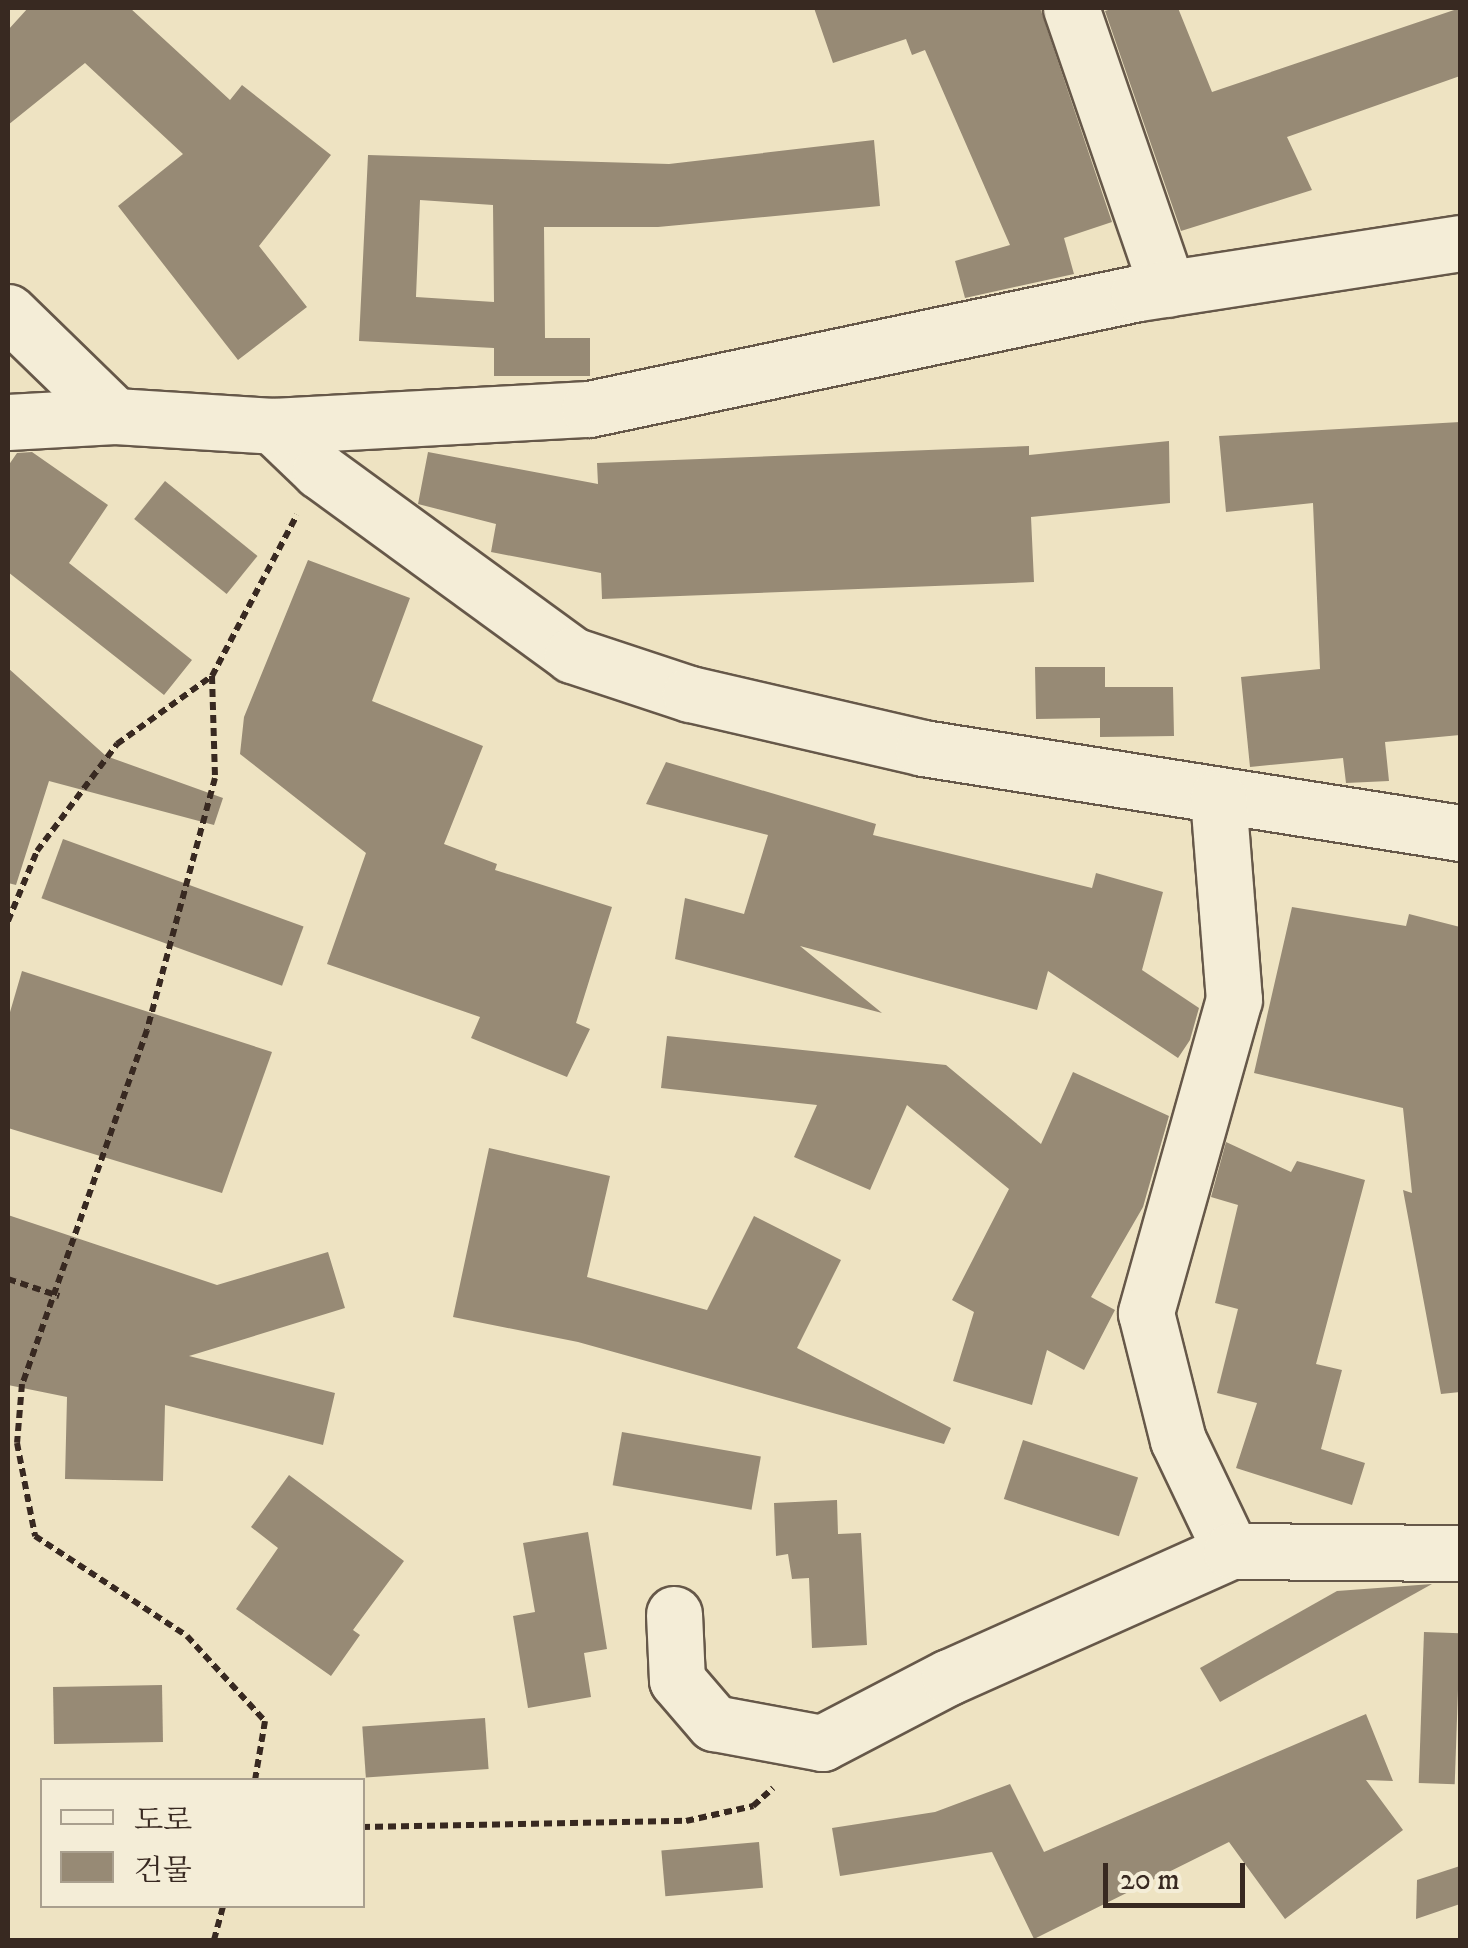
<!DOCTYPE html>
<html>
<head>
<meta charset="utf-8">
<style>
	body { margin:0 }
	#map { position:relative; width:1468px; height:1948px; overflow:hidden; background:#eee3c2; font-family:"IM FELL DW Pica","Noto Serif KR",serif }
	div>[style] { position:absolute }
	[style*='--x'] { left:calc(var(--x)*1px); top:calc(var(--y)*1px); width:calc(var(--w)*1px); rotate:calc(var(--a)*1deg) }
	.building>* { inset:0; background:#978a75; transform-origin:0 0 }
	.path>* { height:6px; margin-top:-3px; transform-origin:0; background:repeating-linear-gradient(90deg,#382921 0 8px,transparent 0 13px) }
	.roads { filter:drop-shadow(2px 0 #665849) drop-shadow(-2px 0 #665849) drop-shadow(0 2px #665849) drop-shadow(0 -2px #665849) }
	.street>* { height:55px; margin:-27.5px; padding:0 27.5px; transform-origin:27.5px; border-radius:27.5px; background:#f4edd7 }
	.secondary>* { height:55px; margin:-27.5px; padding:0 27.5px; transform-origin:27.5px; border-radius:27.5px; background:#f4edd7 }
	span { translate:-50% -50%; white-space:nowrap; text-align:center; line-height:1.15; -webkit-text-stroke:10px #f4edd7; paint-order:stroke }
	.frame { position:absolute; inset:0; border:10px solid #382921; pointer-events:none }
	.legend { position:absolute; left:40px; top:1778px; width:325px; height:130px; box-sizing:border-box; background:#f4edd7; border:2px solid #a99f8e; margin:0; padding:12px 18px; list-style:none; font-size:30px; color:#382921 }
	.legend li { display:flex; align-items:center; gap:20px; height:50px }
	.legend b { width:50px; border:2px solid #a99f8e }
	.scale { position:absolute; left:1103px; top:1863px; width:142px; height:45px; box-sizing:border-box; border:5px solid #382921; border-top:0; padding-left:12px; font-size:30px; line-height:35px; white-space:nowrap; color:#382921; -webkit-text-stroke:8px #f4edd7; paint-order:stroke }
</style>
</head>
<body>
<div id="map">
	<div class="building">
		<i style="clip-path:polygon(28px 8px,130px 8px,230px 100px,242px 85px,331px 155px,259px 246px,307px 307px,238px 360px,118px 206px,183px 154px,85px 63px,8px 125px,8px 30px)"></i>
		<i style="clip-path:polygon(814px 8px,1040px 8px,1112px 222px,1064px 238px,1074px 274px,965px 298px,955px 261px,1010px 245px,925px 50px,912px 55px,906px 39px,833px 63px)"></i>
		<i style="clip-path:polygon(1114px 8px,1178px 8px,1212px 92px,1460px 8px,1460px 76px,1287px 137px,1312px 190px,1181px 231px,1105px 11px)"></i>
		<i style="clip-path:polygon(evenodd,874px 140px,880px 206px,658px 227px,544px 227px,545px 338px,590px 338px,590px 376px,494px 376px,494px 348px,359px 341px,368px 155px,669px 164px,874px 140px,420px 200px,493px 205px,494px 302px,416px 297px,420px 200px)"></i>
		<i style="clip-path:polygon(1460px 422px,1460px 735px,1385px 742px,1389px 781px,1346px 783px,1343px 758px,1250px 767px,1241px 677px,1320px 669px,1313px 503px,1226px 512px,1219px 436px)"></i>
		<i style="clip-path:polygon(1169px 441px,1170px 503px,1031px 517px,1034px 582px,602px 599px,601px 573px,491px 552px,496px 524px,418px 504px,428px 452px,598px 484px,597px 463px,1029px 446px,1029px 455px)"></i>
		<i style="clip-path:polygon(32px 452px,108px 505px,69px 563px,192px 660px,164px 695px,8px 572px,8px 466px,17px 453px)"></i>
		<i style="left:165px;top:481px;width:119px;height:49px;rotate:39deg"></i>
		<i style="clip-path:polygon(308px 560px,410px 598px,372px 701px,483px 746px,444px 844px,497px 864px,495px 870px,612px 907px,576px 1023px,590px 1029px,567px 1077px,471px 1038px,480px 1017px,327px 964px,366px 853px,240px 754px,244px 717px)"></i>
		<i style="clip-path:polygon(1035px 667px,1105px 667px,1105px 687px,1173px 687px,1174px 736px,1100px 737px,1100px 718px,1036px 719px)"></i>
		<i style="clip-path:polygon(8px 668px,106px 756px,223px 798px,214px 825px,49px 781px,16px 885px,8px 883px)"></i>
		<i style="clip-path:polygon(666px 762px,876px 824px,873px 835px,1092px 888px,1096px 873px,1163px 892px,1142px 970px,1199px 1008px,1190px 1040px,1178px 1058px,1048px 971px,1037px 1010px,800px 946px,882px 1013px,675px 959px,685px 898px,744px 914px,768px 835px,646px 804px)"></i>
		<i style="left:63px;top:839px;width:256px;height:63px;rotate:20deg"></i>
		<i style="clip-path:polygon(1292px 907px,1406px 926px,1409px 914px,1460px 927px,1460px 1392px,1441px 1394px,1403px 1190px,1412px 1193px,1403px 1108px,1254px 1073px)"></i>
		<i style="clip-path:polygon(22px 971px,272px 1052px,222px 1193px,8px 1128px,8px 1019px)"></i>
		<i style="clip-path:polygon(667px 1036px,946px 1065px,1041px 1144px,1073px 1072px,1169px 1116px,1143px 1207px,1091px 1297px,1115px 1310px,1084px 1370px,1047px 1350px,1032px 1405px,953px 1381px,974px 1312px,952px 1300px,1009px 1189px,907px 1105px,870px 1190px,794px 1157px,817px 1105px,661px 1088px)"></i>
		<i style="clip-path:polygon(1226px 1142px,1291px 1172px,1297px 1161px,1365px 1180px,1316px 1364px,1342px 1370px,1321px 1449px,1365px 1463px,1352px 1505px,1236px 1468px,1257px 1403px,1217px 1393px,1238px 1309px,1215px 1303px,1238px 1205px,1211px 1197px)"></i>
		<i style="clip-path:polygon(489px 1148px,610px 1176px,587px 1277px,707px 1310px,754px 1216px,841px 1260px,797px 1348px,951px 1428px,944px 1444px,578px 1342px,453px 1317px)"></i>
		<i style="clip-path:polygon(8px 1215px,217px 1285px,328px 1252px,345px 1308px,189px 1356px,335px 1393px,323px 1445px,165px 1405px,163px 1481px,65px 1479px,67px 1397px,8px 1385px)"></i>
		<i style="left:622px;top:1432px;width:141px;height:54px;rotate:10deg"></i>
		<i style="left:1023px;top:1440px;width:121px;height:62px;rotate:18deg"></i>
		<i style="clip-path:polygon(289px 1475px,404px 1561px,353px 1630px,360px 1635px,331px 1676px,236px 1609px,278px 1548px,251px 1527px)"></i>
		<i style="clip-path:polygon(837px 1500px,838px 1534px,861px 1533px,867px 1645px,812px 1648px,809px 1578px,792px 1579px,788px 1554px,776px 1556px,774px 1503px)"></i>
		<i style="clip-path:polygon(588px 1532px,607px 1649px,584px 1653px,591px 1697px,528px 1708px,513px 1616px,535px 1612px,523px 1543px)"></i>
		<i style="clip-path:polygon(1432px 1584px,1220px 1702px,1200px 1668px,1337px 1591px)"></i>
		<i style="left:1424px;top:1632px;width:36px;height:151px;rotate:2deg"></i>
		<i style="left:162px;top:1685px;width:57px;height:109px;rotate:89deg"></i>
		<i style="clip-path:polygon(1366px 1714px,1393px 1781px,1366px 1780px,1403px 1830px,1285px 1919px,1229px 1842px,1034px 1939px,992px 1852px,840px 1876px,832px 1828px,935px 1812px,1010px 1784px,1044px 1852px)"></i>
		<i style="left:485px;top:1718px;width:51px;height:123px;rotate:86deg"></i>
		<i style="left:759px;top:1842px;width:46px;height:98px;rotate:85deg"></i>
		<i style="clip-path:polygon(1460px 1866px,1460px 1904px,1416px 1919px,1417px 1880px)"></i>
	</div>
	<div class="path">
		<i style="--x:212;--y:676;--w:102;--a:88.3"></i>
		<i style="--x:215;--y:778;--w:261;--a:105.1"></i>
		<i style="--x:147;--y:1030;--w:375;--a:109.4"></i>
		<i style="--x:22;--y:1384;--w:59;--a:94.8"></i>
		<i style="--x:17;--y:1443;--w:95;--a:79"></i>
		<i style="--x:35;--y:1536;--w:182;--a:33.3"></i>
		<i style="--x:187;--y:1636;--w:115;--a:47.5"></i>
		<i style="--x:265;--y:1721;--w:60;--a:99.6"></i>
		<i style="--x:8;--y:921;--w:76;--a:-67.5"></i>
		<i style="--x:37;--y:851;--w:134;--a:-53.2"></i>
		<i style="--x:117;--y:744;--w:117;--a:-35.6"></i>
		<i style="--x:212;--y:676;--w:182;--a:-62.2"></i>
		<i style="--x:8;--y:1279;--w:54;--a:18.4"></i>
		<i style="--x:362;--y:1827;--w:324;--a:-1.1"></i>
		<i style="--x:686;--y:1821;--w:69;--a:-12.6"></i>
		<i style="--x:753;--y:1806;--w:27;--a:-42"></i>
		<i style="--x:214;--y:1940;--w:35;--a:-75"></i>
	</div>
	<div class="roads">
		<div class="street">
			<i style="--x:1071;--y:8;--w:297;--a:71"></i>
			<i style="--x:8;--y:312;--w:149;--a:44.2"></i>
			<i style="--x:273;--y:426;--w:65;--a:43.8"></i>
			<i style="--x:320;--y:471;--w:312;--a:36.1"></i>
			<i style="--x:572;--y:655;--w:124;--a:18.3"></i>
			<i style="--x:690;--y:694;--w:239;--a:13"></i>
			<i style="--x:923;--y:748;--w:544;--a:8.99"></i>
			<i style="--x:1218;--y:797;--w:203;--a:85.5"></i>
			<i style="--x:1234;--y:999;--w:326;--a:105.7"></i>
			<i style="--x:1146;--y:1313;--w:131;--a:75.9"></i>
			<i style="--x:1178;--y:1440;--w:123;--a:64.5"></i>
			<i style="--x:674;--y:1614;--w:66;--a:87.4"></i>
			<i style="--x:677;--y:1680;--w:57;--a:49.3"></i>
			<i style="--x:714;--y:1723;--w:110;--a:10.5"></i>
			<i style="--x:822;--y:1743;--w:143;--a:-27.5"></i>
			<i style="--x:949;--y:1677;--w:309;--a:-24.1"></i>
			<i style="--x:1231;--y:1551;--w:229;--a:0.5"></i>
		</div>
		<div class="secondary">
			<i style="--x:8;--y:422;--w:107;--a:-3.2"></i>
			<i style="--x:115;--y:416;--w:158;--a:3.6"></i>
			<i style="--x:273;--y:426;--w:316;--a:-3.1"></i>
			<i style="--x:589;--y:409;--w:561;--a:-11.93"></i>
			<i style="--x:1138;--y:293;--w:326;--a:-8.8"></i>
		</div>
	</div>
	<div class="frame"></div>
	<ul class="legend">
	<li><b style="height:12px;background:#f4edd7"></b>도로</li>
	<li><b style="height:28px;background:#978a75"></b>건물</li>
	</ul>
	<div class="scale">20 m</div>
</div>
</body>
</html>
